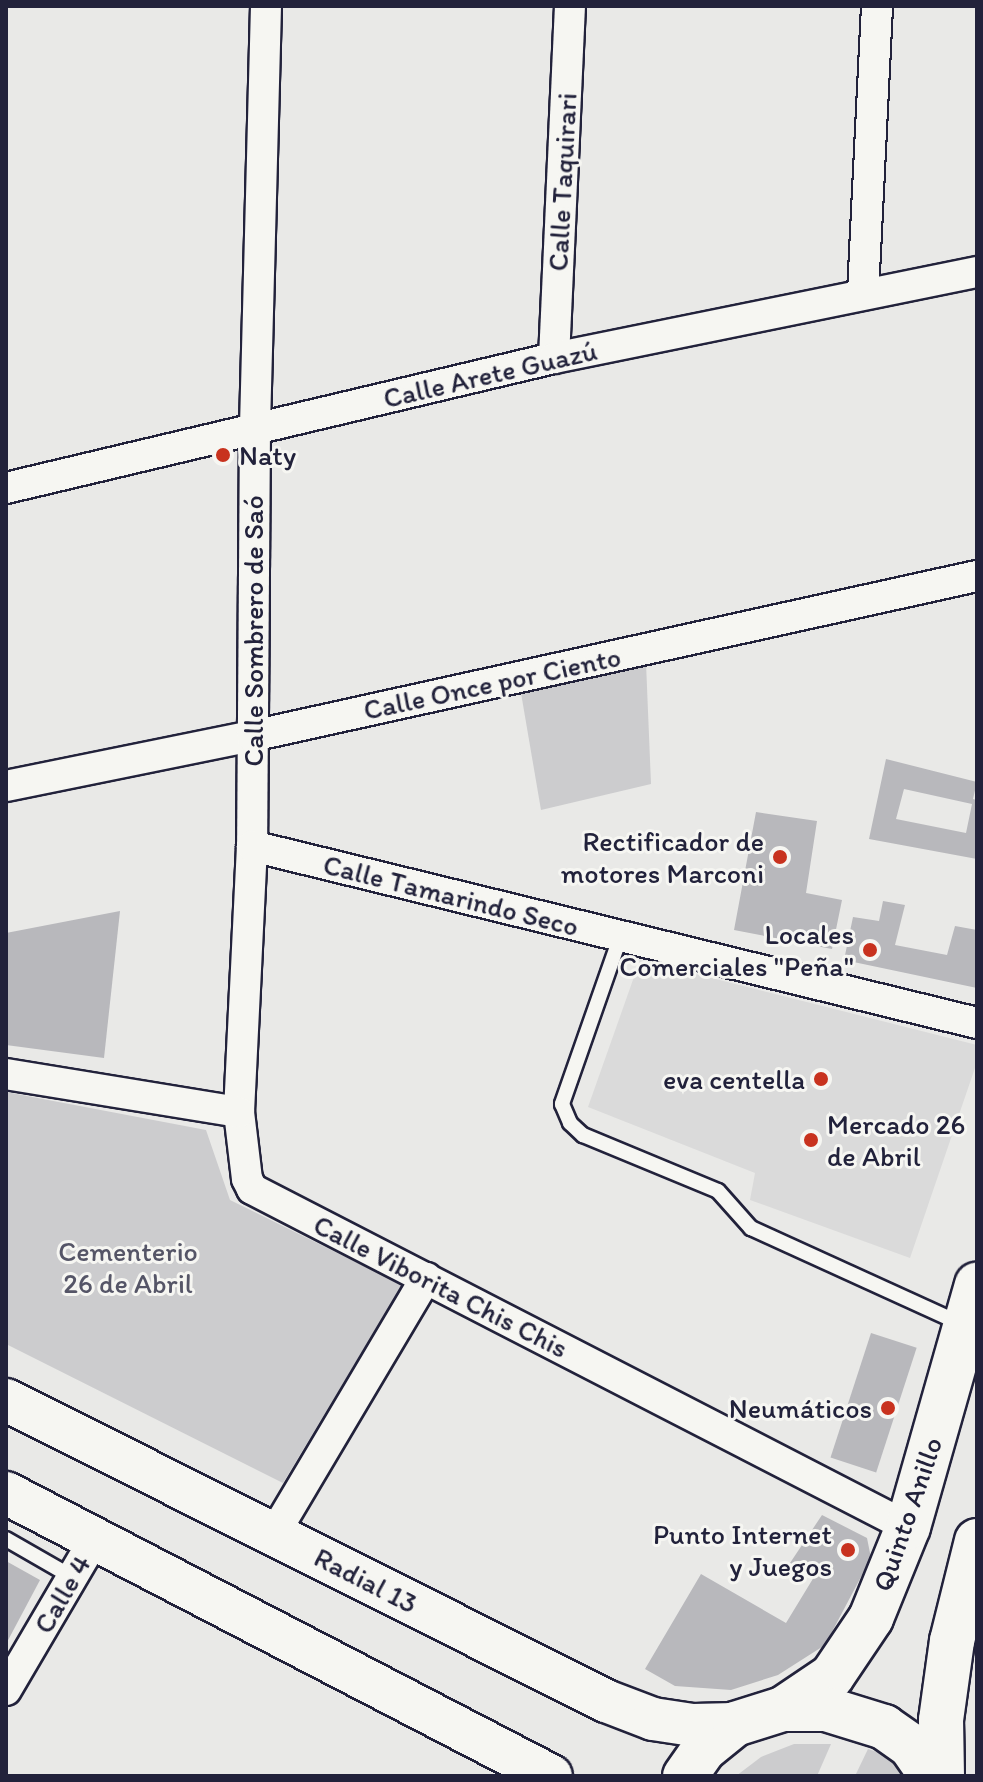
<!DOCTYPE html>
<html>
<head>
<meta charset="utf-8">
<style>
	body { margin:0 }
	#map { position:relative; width:983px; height:1782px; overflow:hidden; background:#e9e9e7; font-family:Itim,sans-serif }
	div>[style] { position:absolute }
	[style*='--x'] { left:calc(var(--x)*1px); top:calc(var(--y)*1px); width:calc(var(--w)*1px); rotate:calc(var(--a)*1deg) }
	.built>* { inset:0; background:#dadada }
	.green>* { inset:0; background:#ccccce }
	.building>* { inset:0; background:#b8b8bc; transform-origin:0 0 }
	.roads { filter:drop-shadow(2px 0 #22223b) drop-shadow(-2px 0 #22223b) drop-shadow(0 2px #22223b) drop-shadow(0 -2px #22223b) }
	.service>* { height:14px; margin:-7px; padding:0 7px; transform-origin:7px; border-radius:7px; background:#f6f6f2 }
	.minor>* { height:30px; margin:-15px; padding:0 15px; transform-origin:15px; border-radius:15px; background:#f6f6f2 }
	.secondary>* { height:42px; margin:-21px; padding:0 21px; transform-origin:21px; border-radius:21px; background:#f6f6f2 }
	.primary>* { height:44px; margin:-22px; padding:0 22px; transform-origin:22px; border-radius:22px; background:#f6f6f2 }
	.dots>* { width:22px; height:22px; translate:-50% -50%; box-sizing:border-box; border:4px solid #f6f6f2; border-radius:50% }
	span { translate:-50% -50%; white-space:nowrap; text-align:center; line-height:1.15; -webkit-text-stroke:6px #f6f6f2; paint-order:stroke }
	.street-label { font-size:28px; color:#22223b }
	.poi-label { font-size:28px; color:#22223b }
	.left { translate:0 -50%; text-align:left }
	.right { translate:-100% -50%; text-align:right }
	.park-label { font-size:28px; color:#555567 }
	.frame { position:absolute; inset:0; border:8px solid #22223b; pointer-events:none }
</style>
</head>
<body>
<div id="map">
	<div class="built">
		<i style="clip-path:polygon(640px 960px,977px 1045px,977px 1062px,910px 1258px,750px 1200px,755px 1173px,588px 1107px)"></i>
	</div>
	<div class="green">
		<i style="clip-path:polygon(646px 663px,651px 784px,541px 810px,521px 693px)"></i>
		<i style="clip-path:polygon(6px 1092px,206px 1130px,230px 1200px,402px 1285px,283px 1483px,6px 1344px)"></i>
		<i style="clip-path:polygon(794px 1744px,831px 1744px,817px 1776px,736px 1776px,761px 1757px)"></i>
		<i style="clip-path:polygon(868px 1749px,889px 1756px,912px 1776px,855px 1776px)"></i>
	</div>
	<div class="building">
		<i style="clip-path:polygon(evenodd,886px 759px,977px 782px,973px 799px,977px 800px,977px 859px,869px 839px,886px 759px,904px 789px,972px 804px,966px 833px,896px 819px,904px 789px)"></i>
		<i style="clip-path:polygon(756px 812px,817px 821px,806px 893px,842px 900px,832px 949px,734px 930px)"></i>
		<i style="clip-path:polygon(883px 901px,905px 905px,895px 945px,947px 955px,955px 926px,977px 930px,977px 988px,844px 960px,853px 917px,879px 921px)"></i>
		<i style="clip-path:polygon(120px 911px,104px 1058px,6px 1045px,6px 933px)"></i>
		<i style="left:871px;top:1333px;width:48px;height:131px;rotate:18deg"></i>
		<i style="clip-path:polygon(822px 1515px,867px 1538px,871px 1558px,825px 1645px,778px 1675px,731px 1690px,675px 1686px,645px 1669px,701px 1574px,786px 1623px,814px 1577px,790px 1563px)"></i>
		<i style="clip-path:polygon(6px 1561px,40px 1580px,6px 1644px)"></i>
	</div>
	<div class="roads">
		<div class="service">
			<i style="--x:620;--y:938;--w:176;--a:109.3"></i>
			<i style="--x:562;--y:1104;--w:21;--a:67"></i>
			<i style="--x:570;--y:1123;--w:18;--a:43"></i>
			<i style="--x:583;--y:1135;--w:146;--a:22.5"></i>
			<i style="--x:718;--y:1191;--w:50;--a:48.3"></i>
			<i style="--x:751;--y:1228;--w:232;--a:24.5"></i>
			<i style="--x:6;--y:1539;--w:76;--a:29.9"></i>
		</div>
		<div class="minor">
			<i style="--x:266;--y:6;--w:423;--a:91.5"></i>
			<i style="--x:255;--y:429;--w:417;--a:90.4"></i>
			<i style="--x:252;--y:846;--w:266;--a:92.8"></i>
			<i style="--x:239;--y:1112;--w:67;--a:83.2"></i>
			<i style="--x:247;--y:1179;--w:11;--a:63"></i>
			<i style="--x:252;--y:1189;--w:738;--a:27.26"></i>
			<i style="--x:863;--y:293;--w:287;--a:-87.2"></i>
			<i style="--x:554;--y:358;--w:352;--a:-87.4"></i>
			<i style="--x:6;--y:488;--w:563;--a:-13.35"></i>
			<i style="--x:554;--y:358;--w:432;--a:-11.5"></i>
			<i style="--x:6;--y:786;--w:251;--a:-11.5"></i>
			<i style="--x:252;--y:736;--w:742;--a:-12.45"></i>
			<i style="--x:252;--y:846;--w:746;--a:13.72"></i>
			<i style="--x:6;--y:1074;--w:236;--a:9.3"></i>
			<i style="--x:274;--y:1534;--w:298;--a:-59.3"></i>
			<i style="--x:6;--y:1690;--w:174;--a:-59.6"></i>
		</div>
		<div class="secondary">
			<i style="--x:6;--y:1400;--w:671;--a:26.64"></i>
			<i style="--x:606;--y:1701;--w:50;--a:21"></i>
			<i style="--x:653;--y:1719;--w:40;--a:8.5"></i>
			<i style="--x:693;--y:1725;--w:42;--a:-1.4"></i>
			<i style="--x:6;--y:1493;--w:614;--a:27.44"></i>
		</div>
		<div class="primary">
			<i style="--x:783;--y:1709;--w:59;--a:-34"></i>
			<i style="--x:832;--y:1676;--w:70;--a:-56.1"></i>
			<i style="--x:871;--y:1618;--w:98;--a:-67.9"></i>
			<i style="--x:908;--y:1527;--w:252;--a:-74.1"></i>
			<i style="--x:685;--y:1776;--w:32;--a:-55"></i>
			<i style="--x:703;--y:1750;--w:41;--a:-39.1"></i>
			<i style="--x:735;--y:1724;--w:50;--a:-17.4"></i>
			<i style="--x:783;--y:1709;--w:43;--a:0"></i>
			<i style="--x:826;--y:1709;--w:61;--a:17.2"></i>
			<i style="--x:884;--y:1727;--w:32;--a:35"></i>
			<i style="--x:910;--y:1745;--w:38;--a:55"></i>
			<i style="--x:942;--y:1776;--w:56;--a:-91"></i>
			<i style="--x:941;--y:1720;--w:80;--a:-82.1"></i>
			<i style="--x:952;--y:1641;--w:103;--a:-76"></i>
		</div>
	</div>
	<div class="dots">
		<i style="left:223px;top:455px;background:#c8321e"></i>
		<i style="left:780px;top:857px;background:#c8321e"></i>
		<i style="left:870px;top:950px;background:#c8321e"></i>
		<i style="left:821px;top:1079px;background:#c8321e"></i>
		<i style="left:811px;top:1140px;background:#c8321e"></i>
		<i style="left:888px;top:1408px;background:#c8321e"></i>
		<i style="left:848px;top:1550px;background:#c8321e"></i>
	</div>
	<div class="street-label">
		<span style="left:562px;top:182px;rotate:-87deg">Calle Taquirari</span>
		<span style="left:490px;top:374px;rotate:-13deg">Calle Arete Guazú</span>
		<span style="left:253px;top:631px;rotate:-90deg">Calle Sombrero de Saó</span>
		<span style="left:492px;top:683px;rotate:-12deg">Calle Once por Ciento</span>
		<span style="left:451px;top:895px;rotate:14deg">Calle Tamarindo Seco</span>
		<span style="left:441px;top:1286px;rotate:27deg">Calle Viborita Chis Chis</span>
		<span style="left:907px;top:1514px;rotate:-71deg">Quinto Anillo</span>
		<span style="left:366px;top:1580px;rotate:27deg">Radial 13</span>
		<span style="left:62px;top:1594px;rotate:-60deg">Calle 4</span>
	</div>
	<div class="poi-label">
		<span class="left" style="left:239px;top:455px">Naty</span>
		<span class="right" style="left:764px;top:857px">Rectificador de<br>motores Marconi</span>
		<span class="right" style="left:854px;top:950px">Locales<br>Comerciales "Peña"</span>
		<span class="right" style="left:805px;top:1079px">eva centella</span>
		<span class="left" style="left:827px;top:1140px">Mercado 26<br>de Abril</span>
		<span class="right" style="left:872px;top:1408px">Neumáticos</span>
		<span class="right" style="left:832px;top:1550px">Punto Internet<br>y Juegos</span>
	</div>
	<div class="park-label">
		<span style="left:128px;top:1267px">Cementerio<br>26 de Abril</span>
	</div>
	<div class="frame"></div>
</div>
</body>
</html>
